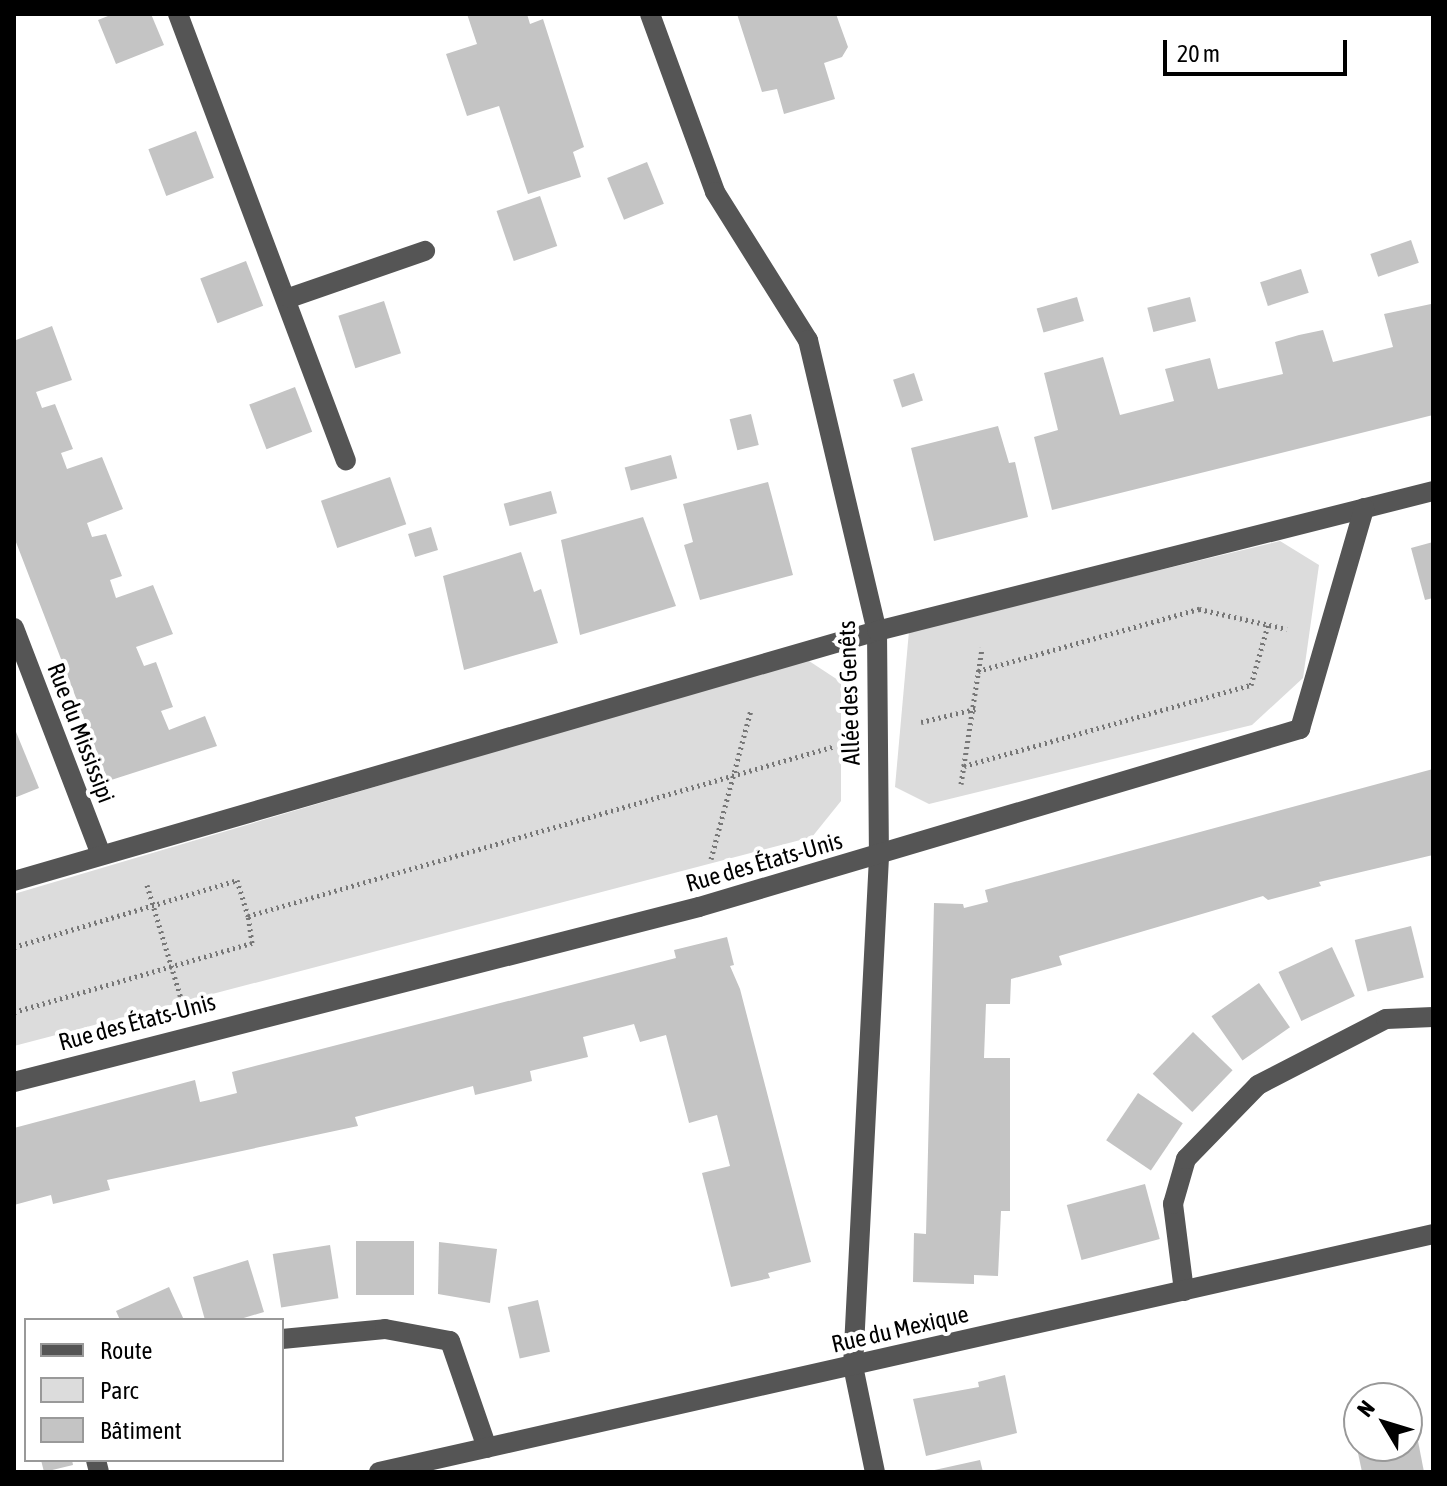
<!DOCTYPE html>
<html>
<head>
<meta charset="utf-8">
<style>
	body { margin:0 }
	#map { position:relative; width:1447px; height:1486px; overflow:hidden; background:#fff; font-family:"Asap Condensed",sans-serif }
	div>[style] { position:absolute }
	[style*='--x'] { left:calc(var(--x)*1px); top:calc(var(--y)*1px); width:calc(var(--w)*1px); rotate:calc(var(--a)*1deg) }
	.green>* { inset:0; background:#dcdcdc }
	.building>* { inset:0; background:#c4c4c4; transform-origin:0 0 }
	.path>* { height:5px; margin-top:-2.5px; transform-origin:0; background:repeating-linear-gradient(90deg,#777 0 2px,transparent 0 6px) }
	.minor>* { height:20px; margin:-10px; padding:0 10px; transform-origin:10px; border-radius:10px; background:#555 }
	span { translate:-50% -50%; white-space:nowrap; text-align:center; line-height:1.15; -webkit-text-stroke:8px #fff; paint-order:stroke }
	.street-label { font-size:24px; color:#000 }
	.frame { position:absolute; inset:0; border:16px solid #000; pointer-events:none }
	.legend { position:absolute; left:24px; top:1318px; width:260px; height:144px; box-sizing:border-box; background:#fff; border:2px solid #999; margin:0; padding:10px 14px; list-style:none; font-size:24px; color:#000 }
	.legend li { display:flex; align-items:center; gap:16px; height:40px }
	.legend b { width:40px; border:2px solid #999 }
	.north { position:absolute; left:1343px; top:1382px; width:80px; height:80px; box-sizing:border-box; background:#fff; border:2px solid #999; border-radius:50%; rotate:308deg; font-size:22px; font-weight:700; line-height:32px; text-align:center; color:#000 }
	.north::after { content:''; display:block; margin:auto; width:28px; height:36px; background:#000; clip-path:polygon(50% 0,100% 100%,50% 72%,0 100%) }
	.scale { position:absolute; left:1163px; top:40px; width:184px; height:36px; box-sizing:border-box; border:4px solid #000; border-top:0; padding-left:10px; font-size:24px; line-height:28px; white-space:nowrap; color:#000; -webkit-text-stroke:6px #fff; paint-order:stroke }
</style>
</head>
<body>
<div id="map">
	<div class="green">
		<i style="clip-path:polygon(1280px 541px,1319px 565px,1303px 678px,1252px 725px,929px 804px,895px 787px,909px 631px)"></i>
		<i style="clip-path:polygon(806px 659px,841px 682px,841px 801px,812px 837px,14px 1046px,14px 894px)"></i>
	</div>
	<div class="building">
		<i style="clip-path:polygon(113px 14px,151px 14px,164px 45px,116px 64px,98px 20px)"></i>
		<i style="clip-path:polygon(467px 14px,527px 14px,530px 24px,543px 19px,584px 147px,573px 152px,581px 177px,528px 194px,499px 106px,467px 116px,446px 54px,477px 44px)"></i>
		<i style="clip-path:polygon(737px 14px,836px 14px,848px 47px,842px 57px,824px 63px,835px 99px,784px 114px,777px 89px,762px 92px)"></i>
		<i style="left:196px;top:131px;width:50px;height:51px;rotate:69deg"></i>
		<i style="left:647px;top:162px;width:45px;height:43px;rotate:68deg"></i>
		<i style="left:540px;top:196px;width:53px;height:46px;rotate:71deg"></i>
		<i style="left:1411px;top:240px;width:24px;height:43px;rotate:71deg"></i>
		<i style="left:246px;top:261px;width:48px;height:49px;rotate:69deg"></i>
		<i style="left:1301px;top:269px;width:25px;height:43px;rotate:72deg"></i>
		<i style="left:1077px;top:297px;width:25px;height:42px;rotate:74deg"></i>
		<i style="left:1190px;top:297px;width:25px;height:44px;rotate:76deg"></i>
		<i style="left:384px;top:301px;width:55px;height:48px;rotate:72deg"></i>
		<i style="clip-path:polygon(1431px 304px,1433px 415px,1052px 510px,1034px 437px,1058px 430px,1044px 373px,1103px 357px,1120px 415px,1174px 401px,1165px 369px,1210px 358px,1218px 389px,1283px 374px,1275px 342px,1299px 335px,1323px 330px,1333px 362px,1393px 347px,1384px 314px)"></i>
		<i style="clip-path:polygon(52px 326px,72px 380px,36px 392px,42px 408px,55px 404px,73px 449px,61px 453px,67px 469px,102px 457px,123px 509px,87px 523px,92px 537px,106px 534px,122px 576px,110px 580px,116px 598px,153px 585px,173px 634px,136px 647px,144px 666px,156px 662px,173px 707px,161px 711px,169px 730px,205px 716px,217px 746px,108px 781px,14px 537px,14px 335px,16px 340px)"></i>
		<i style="left:914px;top:373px;width:29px;height:22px;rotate:72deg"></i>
		<i style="left:295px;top:387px;width:48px;height:49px;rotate:69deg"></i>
		<i style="left:751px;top:414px;width:32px;height:22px;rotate:76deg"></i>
		<i style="clip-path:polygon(998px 426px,1009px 463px,1015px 462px,1028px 517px,934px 541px,911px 448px)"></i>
		<i style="left:671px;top:455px;width:24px;height:48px;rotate:75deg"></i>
		<i style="left:390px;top:477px;width:50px;height:73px;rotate:71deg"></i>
		<i style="clip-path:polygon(768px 482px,793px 575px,700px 600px,684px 545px,693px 542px,683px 504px)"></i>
		<i style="left:551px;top:491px;width:23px;height:49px;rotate:75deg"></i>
		<i style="clip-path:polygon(643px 517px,676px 606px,580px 635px,561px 540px)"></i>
		<i style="left:431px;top:527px;width:24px;height:24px;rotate:73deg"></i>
		<i style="clip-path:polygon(1433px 542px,1433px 598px,1425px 600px,1411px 548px)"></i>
		<i style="clip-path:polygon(521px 552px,534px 592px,541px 589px,558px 643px,464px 670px,443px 576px)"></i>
		<i style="clip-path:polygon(14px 727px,39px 788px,14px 798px)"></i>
		<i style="clip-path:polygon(1433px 769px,1433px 855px,1319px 882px,1321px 886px,1268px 900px,1263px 896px,1059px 956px,1062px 965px,1011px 979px,1010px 1004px,986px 1004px,984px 1058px,1010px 1058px,1010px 1211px,1001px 1211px,998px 1276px,974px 1275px,974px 1284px,913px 1282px,914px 1233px,926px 1234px,934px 903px,963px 904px,964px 908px,988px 902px,985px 890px)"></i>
		<i style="left:1411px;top:926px;width:53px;height:58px;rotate:76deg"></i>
		<i style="clip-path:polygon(727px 937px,734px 965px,730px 966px,740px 989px,811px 1262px,768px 1273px,770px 1278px,731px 1287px,702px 1173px,730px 1166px,717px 1115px,689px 1123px,666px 1035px,640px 1042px,634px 1024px,583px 1037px,588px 1057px,530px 1071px,532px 1081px,475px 1095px,473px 1086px,355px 1117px,358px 1126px,107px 1180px,110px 1190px,53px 1204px,51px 1195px,14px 1205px,14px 1128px,195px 1080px,200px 1102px,209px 1100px,237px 1093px,232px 1072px,676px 958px,674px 950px)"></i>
		<i style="left:1332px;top:947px;width:54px;height:59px;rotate:65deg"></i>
		<i style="left:1259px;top:983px;width:54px;height:58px;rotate:55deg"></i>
		<i style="left:1193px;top:1032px;width:55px;height:58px;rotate:44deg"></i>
		<i style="left:1138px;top:1093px;width:54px;height:57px;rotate:34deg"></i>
		<i style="left:1145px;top:1184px;width:57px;height:81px;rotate:75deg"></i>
		<i style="left:414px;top:1241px;width:54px;height:58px;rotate:90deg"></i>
		<i style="clip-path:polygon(439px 1242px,497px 1249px,490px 1303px,438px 1294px)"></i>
		<i style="left:330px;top:1245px;width:54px;height:58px;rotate:81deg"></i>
		<i style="clip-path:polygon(248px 1260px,264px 1312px,237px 1320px,205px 1320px,193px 1277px)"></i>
		<i style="clip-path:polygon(169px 1287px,184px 1320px,120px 1320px,116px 1311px)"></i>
		<i style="left:538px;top:1300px;width:53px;height:31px;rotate:77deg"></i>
		<i style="clip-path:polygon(1005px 1375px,1017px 1433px,926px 1456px,913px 1399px,979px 1387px,978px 1382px)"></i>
		<i style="clip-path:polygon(1418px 1441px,1424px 1472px,1362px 1472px,1358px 1453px)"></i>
		<i style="clip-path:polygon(41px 1460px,72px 1460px,73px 1465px,44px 1472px)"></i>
		<i style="clip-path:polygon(980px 1460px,983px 1472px,930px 1472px,930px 1471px)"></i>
	</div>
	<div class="path">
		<i style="--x:978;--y:671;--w:230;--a:-15.7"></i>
		<i style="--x:1199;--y:609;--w:90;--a:12.8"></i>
		<i style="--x:921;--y:722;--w:56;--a:-13.5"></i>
		<i style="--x:964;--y:766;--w:298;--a:-15.8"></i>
		<i style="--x:1251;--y:685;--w:62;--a:-74.2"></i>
		<i style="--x:961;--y:784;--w:138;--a:-81.2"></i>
		<i style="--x:711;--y:859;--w:154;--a:-75"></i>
		<i style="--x:147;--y:885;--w:118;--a:73.3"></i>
		<i style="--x:14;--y:947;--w:233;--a:-16.7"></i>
		<i style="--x:237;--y:880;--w:38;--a:73"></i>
		<i style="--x:248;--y:916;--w:611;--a:-16.15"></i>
		<i style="--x:14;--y:1012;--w:248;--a:-16.2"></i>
		<i style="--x:252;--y:943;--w:27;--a:-98"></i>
	</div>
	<div class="minor">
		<i style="--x:178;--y:14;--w:477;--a:69.4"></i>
		<i style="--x:650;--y:14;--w:189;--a:69.9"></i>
		<i style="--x:715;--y:192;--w:175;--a:57.9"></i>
		<i style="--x:808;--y:340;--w:299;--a:76.7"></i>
		<i style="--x:877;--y:631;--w:226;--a:89.5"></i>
		<i style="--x:879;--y:857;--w:510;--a:92.92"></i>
		<i style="--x:853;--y:1366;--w:108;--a:78.3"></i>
		<i style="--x:289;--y:298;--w:144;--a:-19.1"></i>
		<i style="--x:14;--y:628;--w:243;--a:69"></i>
		<i style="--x:14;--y:881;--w:898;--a:-16.16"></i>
		<i style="--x:877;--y:631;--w:573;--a:-14.13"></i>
		<i style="--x:14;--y:1082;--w:707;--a:-14.33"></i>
		<i style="--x:699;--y:907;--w:627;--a:-16.5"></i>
		<i style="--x:1300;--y:729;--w:230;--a:-73.8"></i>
		<i style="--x:1184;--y:1291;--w:88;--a:-97.2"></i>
		<i style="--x:1173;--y:1204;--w:47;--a:-73.9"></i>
		<i style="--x:1186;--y:1159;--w:103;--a:-45.8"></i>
		<i style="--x:1258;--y:1085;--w:144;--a:-27.3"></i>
		<i style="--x:1386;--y:1019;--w:47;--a:-2.4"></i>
		<i style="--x:282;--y:1339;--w:103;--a:-5.5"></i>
		<i style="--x:385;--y:1329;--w:66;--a:10.5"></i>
		<i style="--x:450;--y:1341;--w:113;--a:70.9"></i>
		<i style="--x:96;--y:1460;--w:12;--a:76"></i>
		<i style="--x:379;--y:1472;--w:1081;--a:-12.72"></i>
	</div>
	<div class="street-label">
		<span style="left:849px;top:693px;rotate:-92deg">Allée des Genêts</span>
		<span style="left:81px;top:733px;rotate:69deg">Rue du Mississipi</span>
		<span style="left:764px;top:862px;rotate:-16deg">Rue des États-Unis</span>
		<span style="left:137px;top:1022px;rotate:-15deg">Rue des États-Unis</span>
		<span style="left:900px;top:1329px;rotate:-13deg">Rue du Mexique</span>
	</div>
	<div class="frame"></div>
	<ul class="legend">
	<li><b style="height:10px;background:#555"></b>Route</li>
	<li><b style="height:22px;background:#dcdcdc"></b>Parc</li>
	<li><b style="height:22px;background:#c4c4c4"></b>Bâtiment</li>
	</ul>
	<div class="north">N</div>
	<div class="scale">20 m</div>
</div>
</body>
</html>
